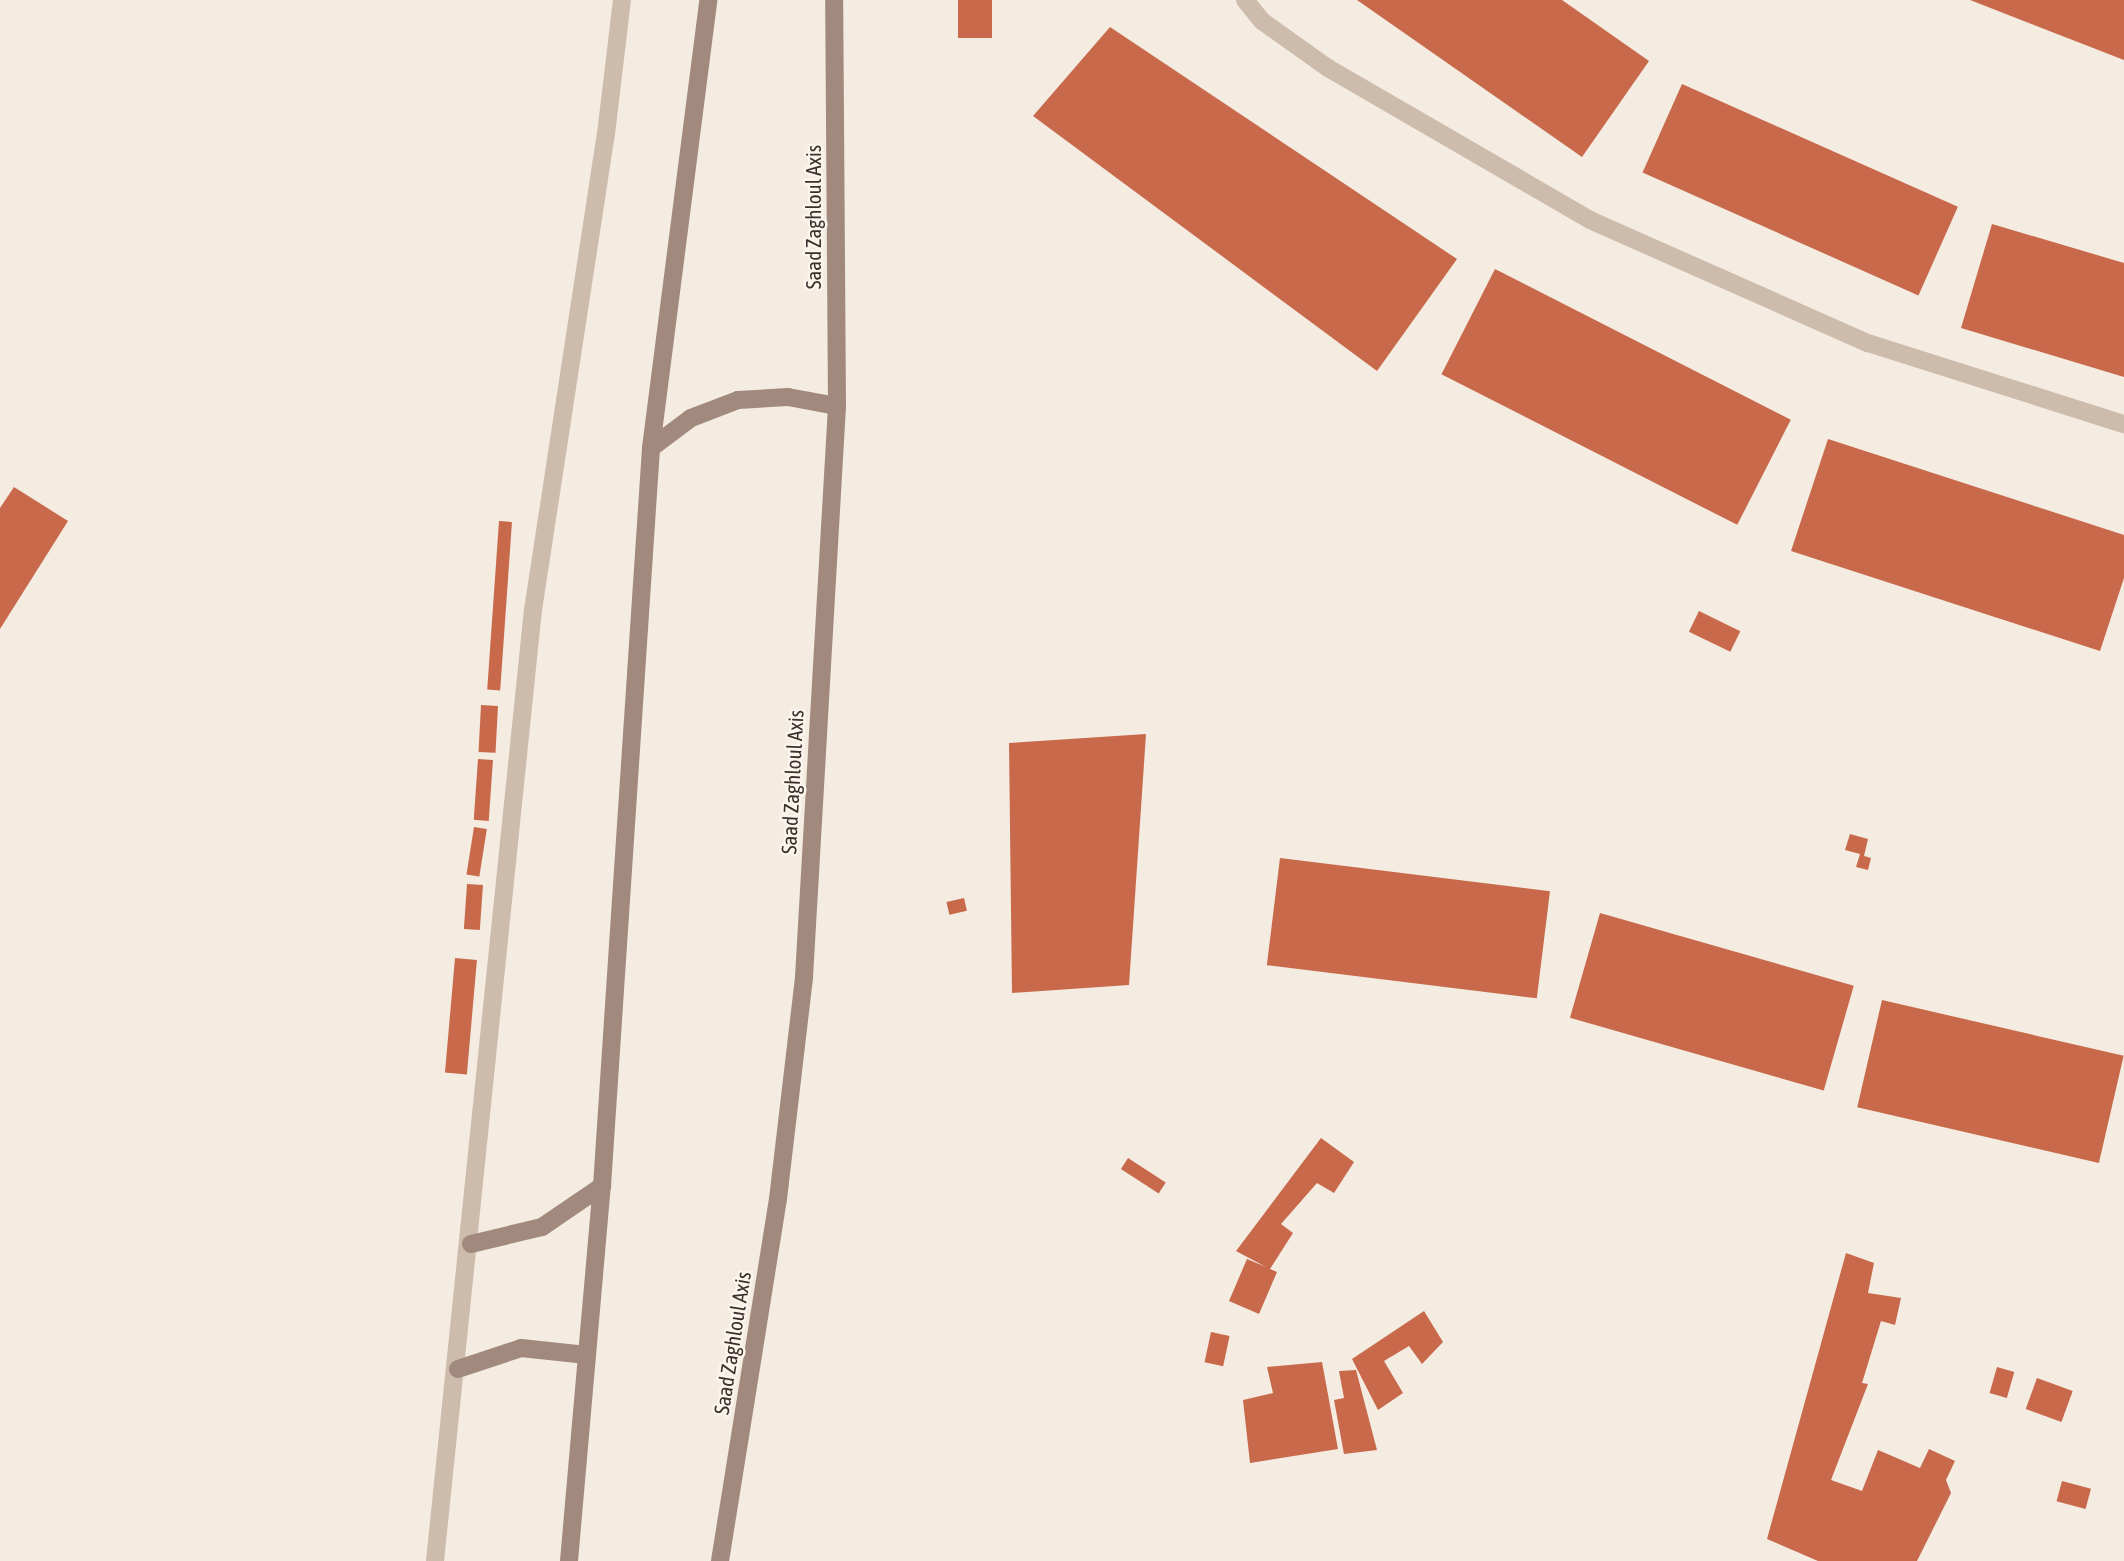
<!DOCTYPE html>
<html>
<head>
<meta charset="utf-8">
<style>
	body { margin:0 }
	#map { position:relative; width:2124px; height:1561px; overflow:hidden; background:#f4ebe1; font-family:"Asap Condensed",sans-serif }
	div>[style] { position:absolute }
	[style*='--x'] { left:calc(var(--x)*1px); top:calc(var(--y)*1px); width:calc(var(--w)*1px); rotate:calc(var(--a)*1deg) }
	.building>* { inset:0; background:#c8694b; transform-origin:0 0 }
	.minor>* { height:18px; margin:-9px; padding:0 9px; transform-origin:9px; border-radius:9px; background:#cdbbac }
	.tertiary>* { height:18px; margin:-9px; padding:0 9px; transform-origin:9px; border-radius:9px; background:#cdbbac }
	.secondary>* { height:18px; margin:-9px; padding:0 9px; transform-origin:9px; border-radius:9px; background:#a18a7d }
	span { translate:-50% -50%; white-space:nowrap; text-align:center; line-height:1.15; -webkit-text-stroke:5px #fbf5ee; paint-order:stroke }
	.street-label { font-size:21px; color:#3b302b }
</style>
</head>
<body>
<div id="map">
	<div class="building">
		<i style="left:958px;top:0;width:34px;height:38px"></i>
		<i style="clip-path:polygon(1357px 0,1562px 0,1649px 61px,1582px 157px)"></i>
		<i style="clip-path:polygon(1970px 0,2124px 0,2124px 60px)"></i>
		<i style="clip-path:polygon(1110px 27px,1457px 259px,1377px 371px,1033px 116px)"></i>
		<i style="left:1682px;top:84px;width:302px;height:97px;rotate:24deg"></i>
		<i style="clip-path:polygon(1992px 224px,2124px 263px,2124px 377px,1961px 328px)"></i>
		<i style="left:1495px;top:269px;width:332px;height:118px;rotate:27deg"></i>
		<i style="clip-path:polygon(1828px 439px,2124px 535px,2124px 578px,2100px 651px,1791px 551px)"></i>
		<i style="clip-path:polygon(14px 487px,68px 521px,0 629px,0 508px)"></i>
		<i style="left:499px;top:521px;width:13px;height:169px;rotate:4deg"></i>
		<i style="left:1699px;top:611px;width:46px;height:23px;rotate:26deg"></i>
		<i style="left:481px;top:705px;width:17px;height:47px;rotate:3deg"></i>
		<i style="clip-path:polygon(1146px 734px,1129px 985px,1012px 993px,1009px 743px)"></i>
		<i style="left:478px;top:759px;width:15px;height:61px;rotate:4deg"></i>
		<i style="left:474px;top:827px;width:13px;height:48px;rotate:9deg"></i>
		<i style="clip-path:polygon(1850px 834px,1868px 839px,1864px 856px,1871px 858px,1868px 870px,1856px 867px,1860px 854px,1845px 850px)"></i>
		<i style="left:1280px;top:858px;width:272px;height:108px;rotate:7deg"></i>
		<i style="left:467px;top:884px;width:16px;height:45px;rotate:4deg"></i>
		<i style="left:964px;top:898px;width:13px;height:18px;rotate:77deg"></i>
		<i style="left:1600px;top:913px;width:264px;height:109px;rotate:16deg"></i>
		<i style="left:455px;top:958px;width:22px;height:115px;rotate:5deg"></i>
		<i style="left:1882px;top:1000px;width:248px;height:110px;rotate:13deg"></i>
		<i style="clip-path:polygon(1321px 1138px,1354px 1162px,1334px 1193px,1317px 1183px,1281px 1224px,1293px 1233px,1270px 1269px,1277px 1272px,1259px 1314px,1229px 1301px,1247px 1259px,1266px 1267px,1236px 1251px)"></i>
		<i style="left:1128px;top:1158px;width:45px;height:13px;rotate:33deg"></i>
		<i style="clip-path:polygon(1846px 1253px,1874px 1263px,1868px 1293px,1901px 1298px,1895px 1325px,1881px 1321px,1862px 1383px,1868px 1384px,1831px 1480px,1862px 1491px,1878px 1450px,1920px 1468px,1929px 1449px,1955px 1461px,1946px 1480px,1951px 1493px,1917px 1561px,1818px 1561px,1767px 1539px)"></i>
		<i style="clip-path:polygon(1424px 1311px,1443px 1342px,1422px 1364px,1409px 1346px,1384px 1361px,1403px 1393px,1378px 1410px,1352px 1359px)"></i>
		<i style="left:1211px;top:1332px;width:19px;height:31px;rotate:12deg"></i>
		<i style="clip-path:polygon(1322px 1362px,1338px 1449px,1250px 1463px,1243px 1400px,1273px 1393px,1267px 1367px)"></i>
		<i style="left:1997px;top:1367px;width:18px;height:27px;rotate:16deg"></i>
		<i style="clip-path:polygon(1356px 1370px,1377px 1450px,1344px 1454px,1334px 1400px,1344px 1398px,1339px 1371px)"></i>
		<i style="left:2037px;top:1378px;width:38px;height:33px;rotate:20deg"></i>
		<i style="left:2062px;top:1481px;width:30px;height:21px;rotate:15deg"></i>
	</div>
	<div class="minor">
		<i style="--x:1245;--y:0;--w:27;--a:51"></i>
		<i style="--x:1262;--y:21;--w:81;--a:35.5"></i>
		<i style="--x:1328;--y:68;--w:303;--a:30.1"></i>
		<i style="--x:1590;--y:220;--w:304;--a:23.9"></i>
		<i style="--x:1868;--y:343;--w:269;--a:17.6"></i>
	</div>
	<div class="tertiary">
		<i style="--x:435;--y:1561;--w:956;--a:-84.12"></i>
		<i style="--x:533;--y:610;--w:482;--a:-81.3"></i>
		<i style="--x:606;--y:134;--w:135;--a:-83.2"></i>
	</div>
	<div class="secondary">
		<i style="--x:651;--y:448;--w:50;--a:-36.9"></i>
		<i style="--x:691;--y:418;--w:50;--a:-21"></i>
		<i style="--x:738;--y:400;--w:50;--a:-3.4"></i>
		<i style="--x:788;--y:397;--w:50;--a:10.4"></i>
		<i style="--x:471;--y:1244;--w:73;--a:-13.5"></i>
		<i style="--x:542;--y:1227;--w:73;--a:-34.3"></i>
		<i style="--x:458;--y:1369;--w:66;--a:-18.4"></i>
		<i style="--x:521;--y:1348;--w:66;--a:6.1"></i>
		<i style="--x:569;--y:1561;--w:376;--a:-85"></i>
		<i style="--x:602;--y:1186;--w:740;--a:-86.2"></i>
		<i style="--x:651;--y:448;--w:452;--a:-82.7"></i>
		<i style="--x:720;--y:1561;--w:367;--a:-80.9"></i>
		<i style="--x:778;--y:1199;--w:224;--a:-83.3"></i>
		<i style="--x:804;--y:977;--w:572;--a:-86.69"></i>
		<i style="--x:837;--y:406;--w:406;--a:-90.4"></i>
	</div>
	<div class="street-label">
		<span style="left:813px;top:217px;rotate:-90deg">Saad Zaghloul Axis</span>
		<span style="left:792px;top:782px;rotate:-87deg">Saad Zaghloul Axis</span>
		<span style="left:732px;top:1343px;rotate:-81deg">Saad Zaghloul Axis</span>
	</div>
</div>
</body>
</html>
